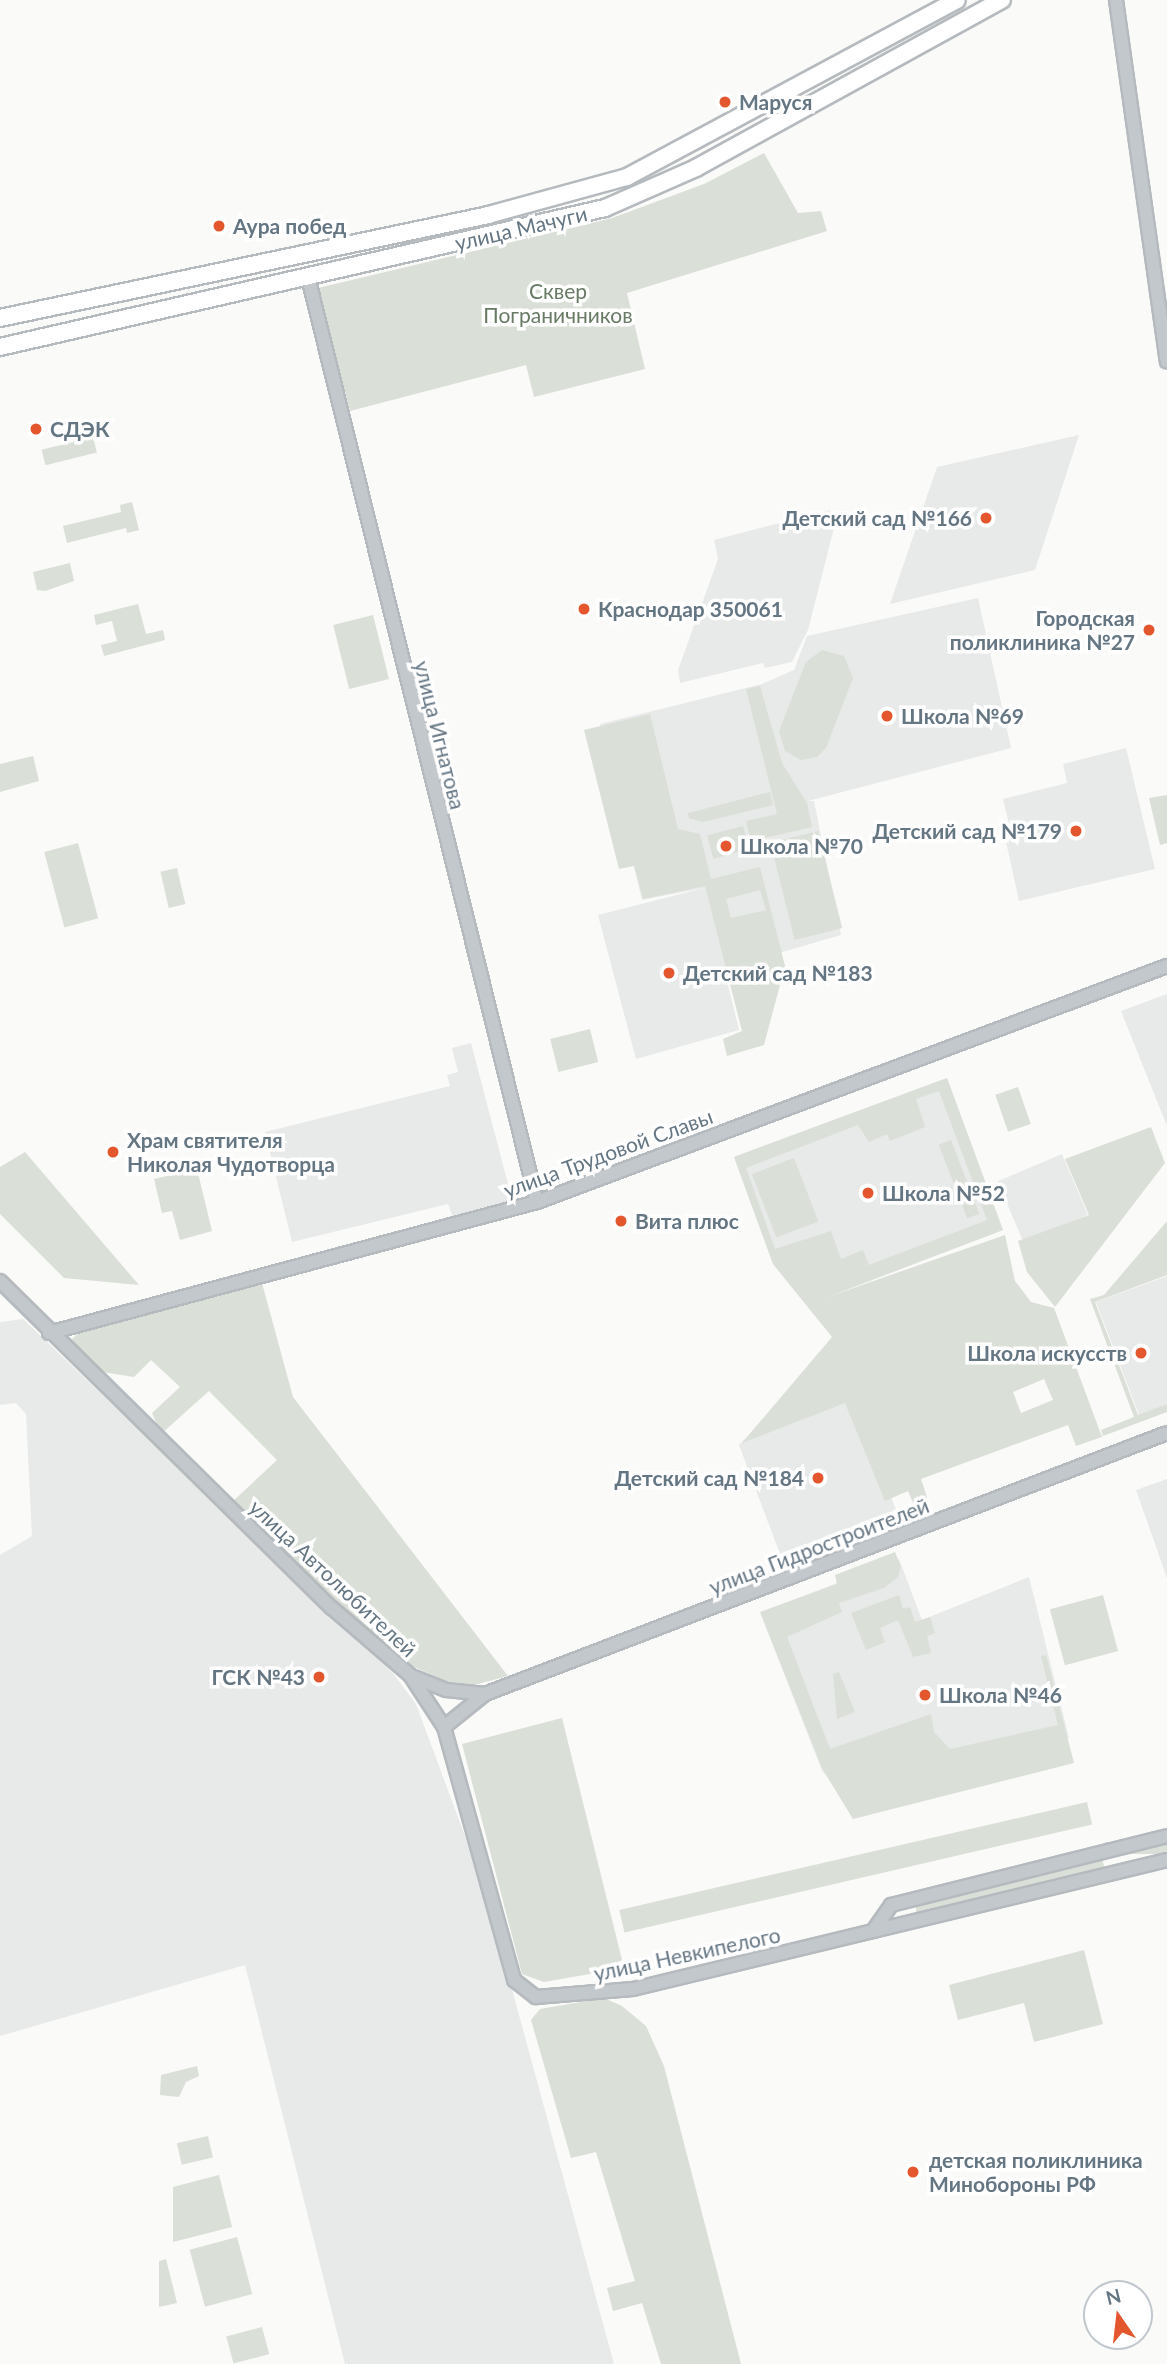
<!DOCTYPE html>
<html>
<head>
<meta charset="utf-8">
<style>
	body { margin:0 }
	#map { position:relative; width:1167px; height:2364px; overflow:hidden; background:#fafaf8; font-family:Lato,sans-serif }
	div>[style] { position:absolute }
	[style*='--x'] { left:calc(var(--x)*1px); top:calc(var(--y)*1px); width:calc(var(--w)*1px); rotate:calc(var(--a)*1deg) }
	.built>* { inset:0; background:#e8e9e9; transform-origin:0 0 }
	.green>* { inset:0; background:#dadfd7; transform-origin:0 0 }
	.roads { filter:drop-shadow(2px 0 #b5babe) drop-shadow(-2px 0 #b5babe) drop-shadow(0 2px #b5babe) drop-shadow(0 -2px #b5babe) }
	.tertiary>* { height:12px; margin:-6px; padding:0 6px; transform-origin:6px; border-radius:6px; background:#c3c8cc }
	.primary>* { height:16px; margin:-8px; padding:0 8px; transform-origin:8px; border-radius:8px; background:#fff }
	.dots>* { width:19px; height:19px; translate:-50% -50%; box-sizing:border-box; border:4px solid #fff; border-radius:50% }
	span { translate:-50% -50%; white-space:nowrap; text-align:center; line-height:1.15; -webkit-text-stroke:7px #fff; paint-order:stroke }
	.poi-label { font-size:21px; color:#657683; font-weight:700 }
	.left { translate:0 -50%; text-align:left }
	.right { translate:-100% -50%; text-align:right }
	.street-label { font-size:21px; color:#657683 }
	.park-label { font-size:21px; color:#687a64 }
	.north { position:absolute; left:1083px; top:2280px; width:70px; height:70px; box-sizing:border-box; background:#fff; border:2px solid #c1c8cd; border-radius:50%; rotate:346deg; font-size:19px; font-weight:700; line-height:28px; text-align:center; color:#657683 }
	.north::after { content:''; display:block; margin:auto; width:24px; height:32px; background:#e4572e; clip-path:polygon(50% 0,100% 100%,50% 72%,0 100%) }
</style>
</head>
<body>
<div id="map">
	<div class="built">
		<i style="clip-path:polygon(1079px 435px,1035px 570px,890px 604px,937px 467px)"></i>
		<i style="clip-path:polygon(830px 510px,834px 528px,808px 630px,792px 662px,765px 668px,763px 663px,680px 683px,678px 670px,718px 559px,714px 540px)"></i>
		<i style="clip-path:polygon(978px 598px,1011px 748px,808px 801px,814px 801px,841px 935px,724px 969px,739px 1030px,636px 1059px,598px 915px,704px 888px,642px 900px,600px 724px,762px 684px,794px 670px,807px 636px)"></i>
		<i style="clip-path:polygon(1126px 748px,1155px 869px,1019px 901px,1005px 837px,1009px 824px,1003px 799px,1067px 783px,1063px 764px)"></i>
		<i style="clip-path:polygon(1167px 994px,1167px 1126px,1121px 1011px)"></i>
		<i style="clip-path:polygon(471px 1043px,513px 1203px,453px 1218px,448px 1204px,292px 1242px,265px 1132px,450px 1086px,447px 1075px,458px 1072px,452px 1048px)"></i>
		<i style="clip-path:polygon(947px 1078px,1003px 1230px,807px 1305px,773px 1264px,734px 1157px)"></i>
		<i style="left:1062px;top:1154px;width:66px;height:70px;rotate:67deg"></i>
		<i style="clip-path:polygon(1167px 1276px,1167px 1404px,1139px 1415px,1096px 1302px)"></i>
		<i style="clip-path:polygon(23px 1319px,392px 1672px,416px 1704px,485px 1890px,614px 2364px,345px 2364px,245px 1965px,0 2036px,0 1555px,32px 1536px,26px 1414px,16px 1403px,0 1405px,0 1322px)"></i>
		<i style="clip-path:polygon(846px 1371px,896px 1510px,780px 1554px,739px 1445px,789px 1393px)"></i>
		<i style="clip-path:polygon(1167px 1479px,1167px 1578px,1136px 1490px)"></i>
		<i style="clip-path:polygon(899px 1559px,922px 1620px,1029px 1577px,1069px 1738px,846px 1794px,822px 1771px,763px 1620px,770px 1617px,767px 1610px)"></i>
	</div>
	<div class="green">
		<i style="clip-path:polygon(764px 153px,798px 213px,821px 211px,827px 231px,627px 293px,645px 369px,534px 397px,526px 365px,350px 411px,318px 288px,612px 218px,704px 184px)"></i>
		<i style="left:93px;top:437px;width:16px;height:53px;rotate:76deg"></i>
		<i style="clip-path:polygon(132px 502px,139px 530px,127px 533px,126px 528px,67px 543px,63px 526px,121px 512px,120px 505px)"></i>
		<i style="clip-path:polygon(70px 563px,74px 581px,45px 591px,37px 590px,33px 572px)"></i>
		<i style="clip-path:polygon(138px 604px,146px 634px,163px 630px,165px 640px,104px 656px,101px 645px,117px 641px,112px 621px,96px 625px,94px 615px)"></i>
		<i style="left:373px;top:615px;width:66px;height:41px;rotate:76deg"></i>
		<i style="clip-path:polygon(822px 650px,844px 656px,853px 678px,826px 748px,817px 757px,801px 760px,785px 751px,779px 731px,806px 662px)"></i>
		<i style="clip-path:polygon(760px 686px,782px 763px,807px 803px,812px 827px,751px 841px,746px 821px,777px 814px,746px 689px)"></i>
		<i style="clip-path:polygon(evenodd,650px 714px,678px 829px,700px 834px,711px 879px,760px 867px,785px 966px,764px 1045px,727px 1056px,723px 1039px,742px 1031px,705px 886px,643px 899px,634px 866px,619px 869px,584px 730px,650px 714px,760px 890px,766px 910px,731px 918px,726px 899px,760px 890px)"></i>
		<i style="clip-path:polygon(33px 756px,39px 781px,0 792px,0 764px)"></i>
		<i style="clip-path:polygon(770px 792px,773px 805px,703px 822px,689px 818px,688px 813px)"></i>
		<i style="clip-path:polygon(1167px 795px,1167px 843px,1160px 845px,1149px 798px)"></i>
		<i style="left:743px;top:826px;width:24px;height:37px;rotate:75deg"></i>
		<i style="left:818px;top:831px;width:100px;height:49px;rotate:76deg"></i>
		<i style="left:78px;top:843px;width:78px;height:35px;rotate:75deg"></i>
		<i style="left:177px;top:868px;width:37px;height:17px;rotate:77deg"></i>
		<i style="left:590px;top:1029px;width:34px;height:41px;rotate:76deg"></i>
		<i style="clip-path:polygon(evenodd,947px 1078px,1003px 1230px,822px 1299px,1005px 1235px,1015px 1281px,1031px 1302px,1054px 1308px,1102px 1437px,1076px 1446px,1068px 1425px,921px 1479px,929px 1503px,915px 1508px,908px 1491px,885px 1501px,845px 1403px,742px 1443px,832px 1337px,773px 1264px,734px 1157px,947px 1078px,939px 1091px,987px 1220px,869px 1265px,863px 1250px,841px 1259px,831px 1231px,775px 1249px,746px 1168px,858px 1125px,869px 1142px,887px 1134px,890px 1141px,925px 1127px,916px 1099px,939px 1091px,947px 1078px,1044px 1379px,1053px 1400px,1021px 1413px,1013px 1392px,1044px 1379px)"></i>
		<i style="left:1018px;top:1087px;width:39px;height:24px;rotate:71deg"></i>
		<i style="clip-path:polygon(1151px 1127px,1165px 1163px,1055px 1307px,1027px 1272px,1018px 1241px,1089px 1215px,1065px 1159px)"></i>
		<i style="left:951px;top:1140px;width:79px;height:13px;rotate:69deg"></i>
		<i style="clip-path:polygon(25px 1152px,139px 1285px,64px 1278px,0 1214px,0 1167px)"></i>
		<i style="left:794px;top:1158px;width:68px;height:45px;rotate:69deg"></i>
		<i style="clip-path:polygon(197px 1169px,212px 1231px,180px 1240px,172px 1211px,162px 1213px,154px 1179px)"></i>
		<i style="clip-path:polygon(1167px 1221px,1167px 1275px,1095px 1302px,1138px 1415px,1167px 1404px,1167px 1412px,1103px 1436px,1101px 1430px,1134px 1417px,1090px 1299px,1104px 1295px)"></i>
		<i style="clip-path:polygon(262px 1283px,293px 1397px,508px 1676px,474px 1685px,445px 1681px,391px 1656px,231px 1503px,277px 1460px,209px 1391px,161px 1434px,152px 1413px,180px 1387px,151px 1360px,134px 1377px,96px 1371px,73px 1348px,72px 1339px,85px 1327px)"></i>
		<i style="clip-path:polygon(895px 1552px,901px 1567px,898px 1577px,884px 1588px,839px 1603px,842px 1612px,787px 1637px,830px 1749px,931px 1714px,934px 1732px,950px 1749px,1058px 1725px,1041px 1656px,1046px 1655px,1074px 1763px,853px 1819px,823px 1770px,760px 1612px,837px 1584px,835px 1575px)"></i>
		<i style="clip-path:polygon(899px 1595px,903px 1609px,910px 1607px,915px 1622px,930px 1617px,935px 1633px,927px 1636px,931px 1653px,913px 1657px,898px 1620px,880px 1628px,885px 1642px,866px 1650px,851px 1613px)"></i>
		<i style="left:1103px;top:1595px;width:58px;height:55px;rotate:75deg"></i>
		<i style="clip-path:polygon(839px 1672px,855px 1712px,837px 1719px,833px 1674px)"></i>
		<i style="clip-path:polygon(562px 1718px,622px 1960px,607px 1971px,544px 1982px,522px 1974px,462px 1744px)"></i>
		<i style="left:1087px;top:1802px;width:23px;height:480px;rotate:77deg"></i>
		<i style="left:1167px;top:1842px;width:12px;height:62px;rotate:90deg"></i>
		<i style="clip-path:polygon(1102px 1858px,1105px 1870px,916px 1915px,916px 1904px)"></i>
		<i style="clip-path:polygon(1084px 1950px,1103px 2024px,1034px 2042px,1024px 2003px,958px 2020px,949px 1985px)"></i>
		<i style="clip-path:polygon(604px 1998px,622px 2006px,646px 2026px,664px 2066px,741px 2364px,661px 2364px,642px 2303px,613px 2311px,607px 2288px,635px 2281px,596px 2152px,571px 2158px,531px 2020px,540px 2009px)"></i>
		<i style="clip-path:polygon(197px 2066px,199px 2076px,186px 2082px,179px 2097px,160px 2095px,161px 2075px)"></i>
		<i style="left:208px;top:2136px;width:22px;height:32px;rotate:77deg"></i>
		<i style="clip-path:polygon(219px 2175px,232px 2227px,173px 2242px,173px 2187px)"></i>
		<i style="left:237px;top:2237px;width:59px;height:49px;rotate:75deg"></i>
		<i style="clip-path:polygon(166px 2259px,177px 2303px,159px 2307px,159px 2261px)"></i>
		<i style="left:262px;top:2327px;width:28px;height:37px;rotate:75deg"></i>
	</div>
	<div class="roads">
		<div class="tertiary">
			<i style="--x:1116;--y:0;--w:365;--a:82"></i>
			<i style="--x:308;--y:277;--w:953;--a:76.1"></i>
			<i style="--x:0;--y:1281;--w:466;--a:44.6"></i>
			<i style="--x:332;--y:1608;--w:103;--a:40.7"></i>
			<i style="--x:410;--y:1675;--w:62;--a:56.8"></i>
			<i style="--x:444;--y:1727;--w:263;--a:74.5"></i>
			<i style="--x:514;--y:1980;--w:28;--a:38"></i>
			<i style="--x:536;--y:1997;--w:97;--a:-4.7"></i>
			<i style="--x:633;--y:1989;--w:549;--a:-13.58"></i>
			<i style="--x:49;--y:1333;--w:505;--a:-15.03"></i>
			<i style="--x:537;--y:1202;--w:673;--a:-20.54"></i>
			<i style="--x:414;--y:1677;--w:35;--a:22"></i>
			<i style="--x:447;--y:1690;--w:38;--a:6"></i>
			<i style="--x:444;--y:1727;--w:53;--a:-38.8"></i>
			<i style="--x:485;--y:1694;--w:730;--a:-20.94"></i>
			<i style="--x:873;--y:1931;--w:32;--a:-55"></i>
			<i style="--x:891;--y:1905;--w:284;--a:-14"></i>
		</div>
		<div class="primary">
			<i style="--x:0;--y:318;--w:499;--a:-11.9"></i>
			<i style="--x:488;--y:215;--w:144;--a:-15.3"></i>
			<i style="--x:627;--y:177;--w:374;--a:-28.2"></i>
			<i style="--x:0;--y:347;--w:621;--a:-12.94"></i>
			<i style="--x:605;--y:208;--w:99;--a:-23.7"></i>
			<i style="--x:696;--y:168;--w:349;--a:-28.8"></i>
		</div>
	</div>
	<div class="dots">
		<i style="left:725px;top:102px;background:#e4572e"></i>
		<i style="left:219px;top:226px;background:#e4572e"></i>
		<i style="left:36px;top:429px;background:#e4572e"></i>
		<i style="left:986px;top:518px;background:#e4572e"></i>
		<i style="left:584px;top:609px;background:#e4572e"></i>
		<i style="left:1149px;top:630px;background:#e4572e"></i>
		<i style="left:887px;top:716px;background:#e4572e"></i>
		<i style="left:1076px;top:831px;background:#e4572e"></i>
		<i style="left:726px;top:846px;background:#e4572e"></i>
		<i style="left:669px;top:973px;background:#e4572e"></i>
		<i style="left:113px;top:1152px;background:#e4572e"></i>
		<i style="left:868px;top:1193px;background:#e4572e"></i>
		<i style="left:621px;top:1221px;background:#e4572e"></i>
		<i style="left:1141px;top:1353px;background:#e4572e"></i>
		<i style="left:818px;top:1478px;background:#e4572e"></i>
		<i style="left:319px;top:1677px;background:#e4572e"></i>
		<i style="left:925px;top:1695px;background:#e4572e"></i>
		<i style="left:913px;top:2172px;background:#e4572e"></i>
	</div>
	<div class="poi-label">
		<span class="left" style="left:739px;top:102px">Маруся</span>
		<span class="left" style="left:233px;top:226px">Аура побед</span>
		<span class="left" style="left:50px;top:429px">СДЭК</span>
		<span class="right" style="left:972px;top:518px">Детский сад №166</span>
		<span class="left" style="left:598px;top:609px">Краснодар 350061</span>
		<span class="right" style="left:1135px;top:630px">Городская<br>поликлиника №27</span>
		<span class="left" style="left:901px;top:716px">Школа №69</span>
		<span class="right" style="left:1062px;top:831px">Детский сад №179</span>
		<span class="left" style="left:740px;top:846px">Школа №70</span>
		<span class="left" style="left:683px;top:973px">Детский сад №183</span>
		<span class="left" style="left:127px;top:1152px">Храм святителя<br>Николая Чудотворца</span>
		<span class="left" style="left:882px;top:1193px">Школа №52</span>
		<span class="left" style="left:635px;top:1221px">Вита плюс</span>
		<span class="right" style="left:1127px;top:1353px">Школа искусств</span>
		<span class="right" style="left:804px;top:1478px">Детский сад №184</span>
		<span class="right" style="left:305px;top:1677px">ГСК №43</span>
		<span class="left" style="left:939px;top:1695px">Школа №46</span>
		<span class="left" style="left:929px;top:2172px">детская поликлиника<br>Минобороны РФ</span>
	</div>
	<div class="street-label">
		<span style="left:521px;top:228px;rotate:-13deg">улица Мачуги</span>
		<span style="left:440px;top:735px;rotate:76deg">улица Игнатова</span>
		<span style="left:608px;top:1153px;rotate:-20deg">улица Трудовой Славы</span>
		<span style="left:819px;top:1546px;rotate:-21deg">улица Гидростроителей</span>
		<span style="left:333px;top:1578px;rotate:43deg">улица Автолюбителей</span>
		<span style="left:687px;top:1954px;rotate:-12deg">улица Невкипелого</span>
	</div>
	<div class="park-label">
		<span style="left:558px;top:303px">Сквер<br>Пограничников</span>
	</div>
	<div class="north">N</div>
</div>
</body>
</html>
